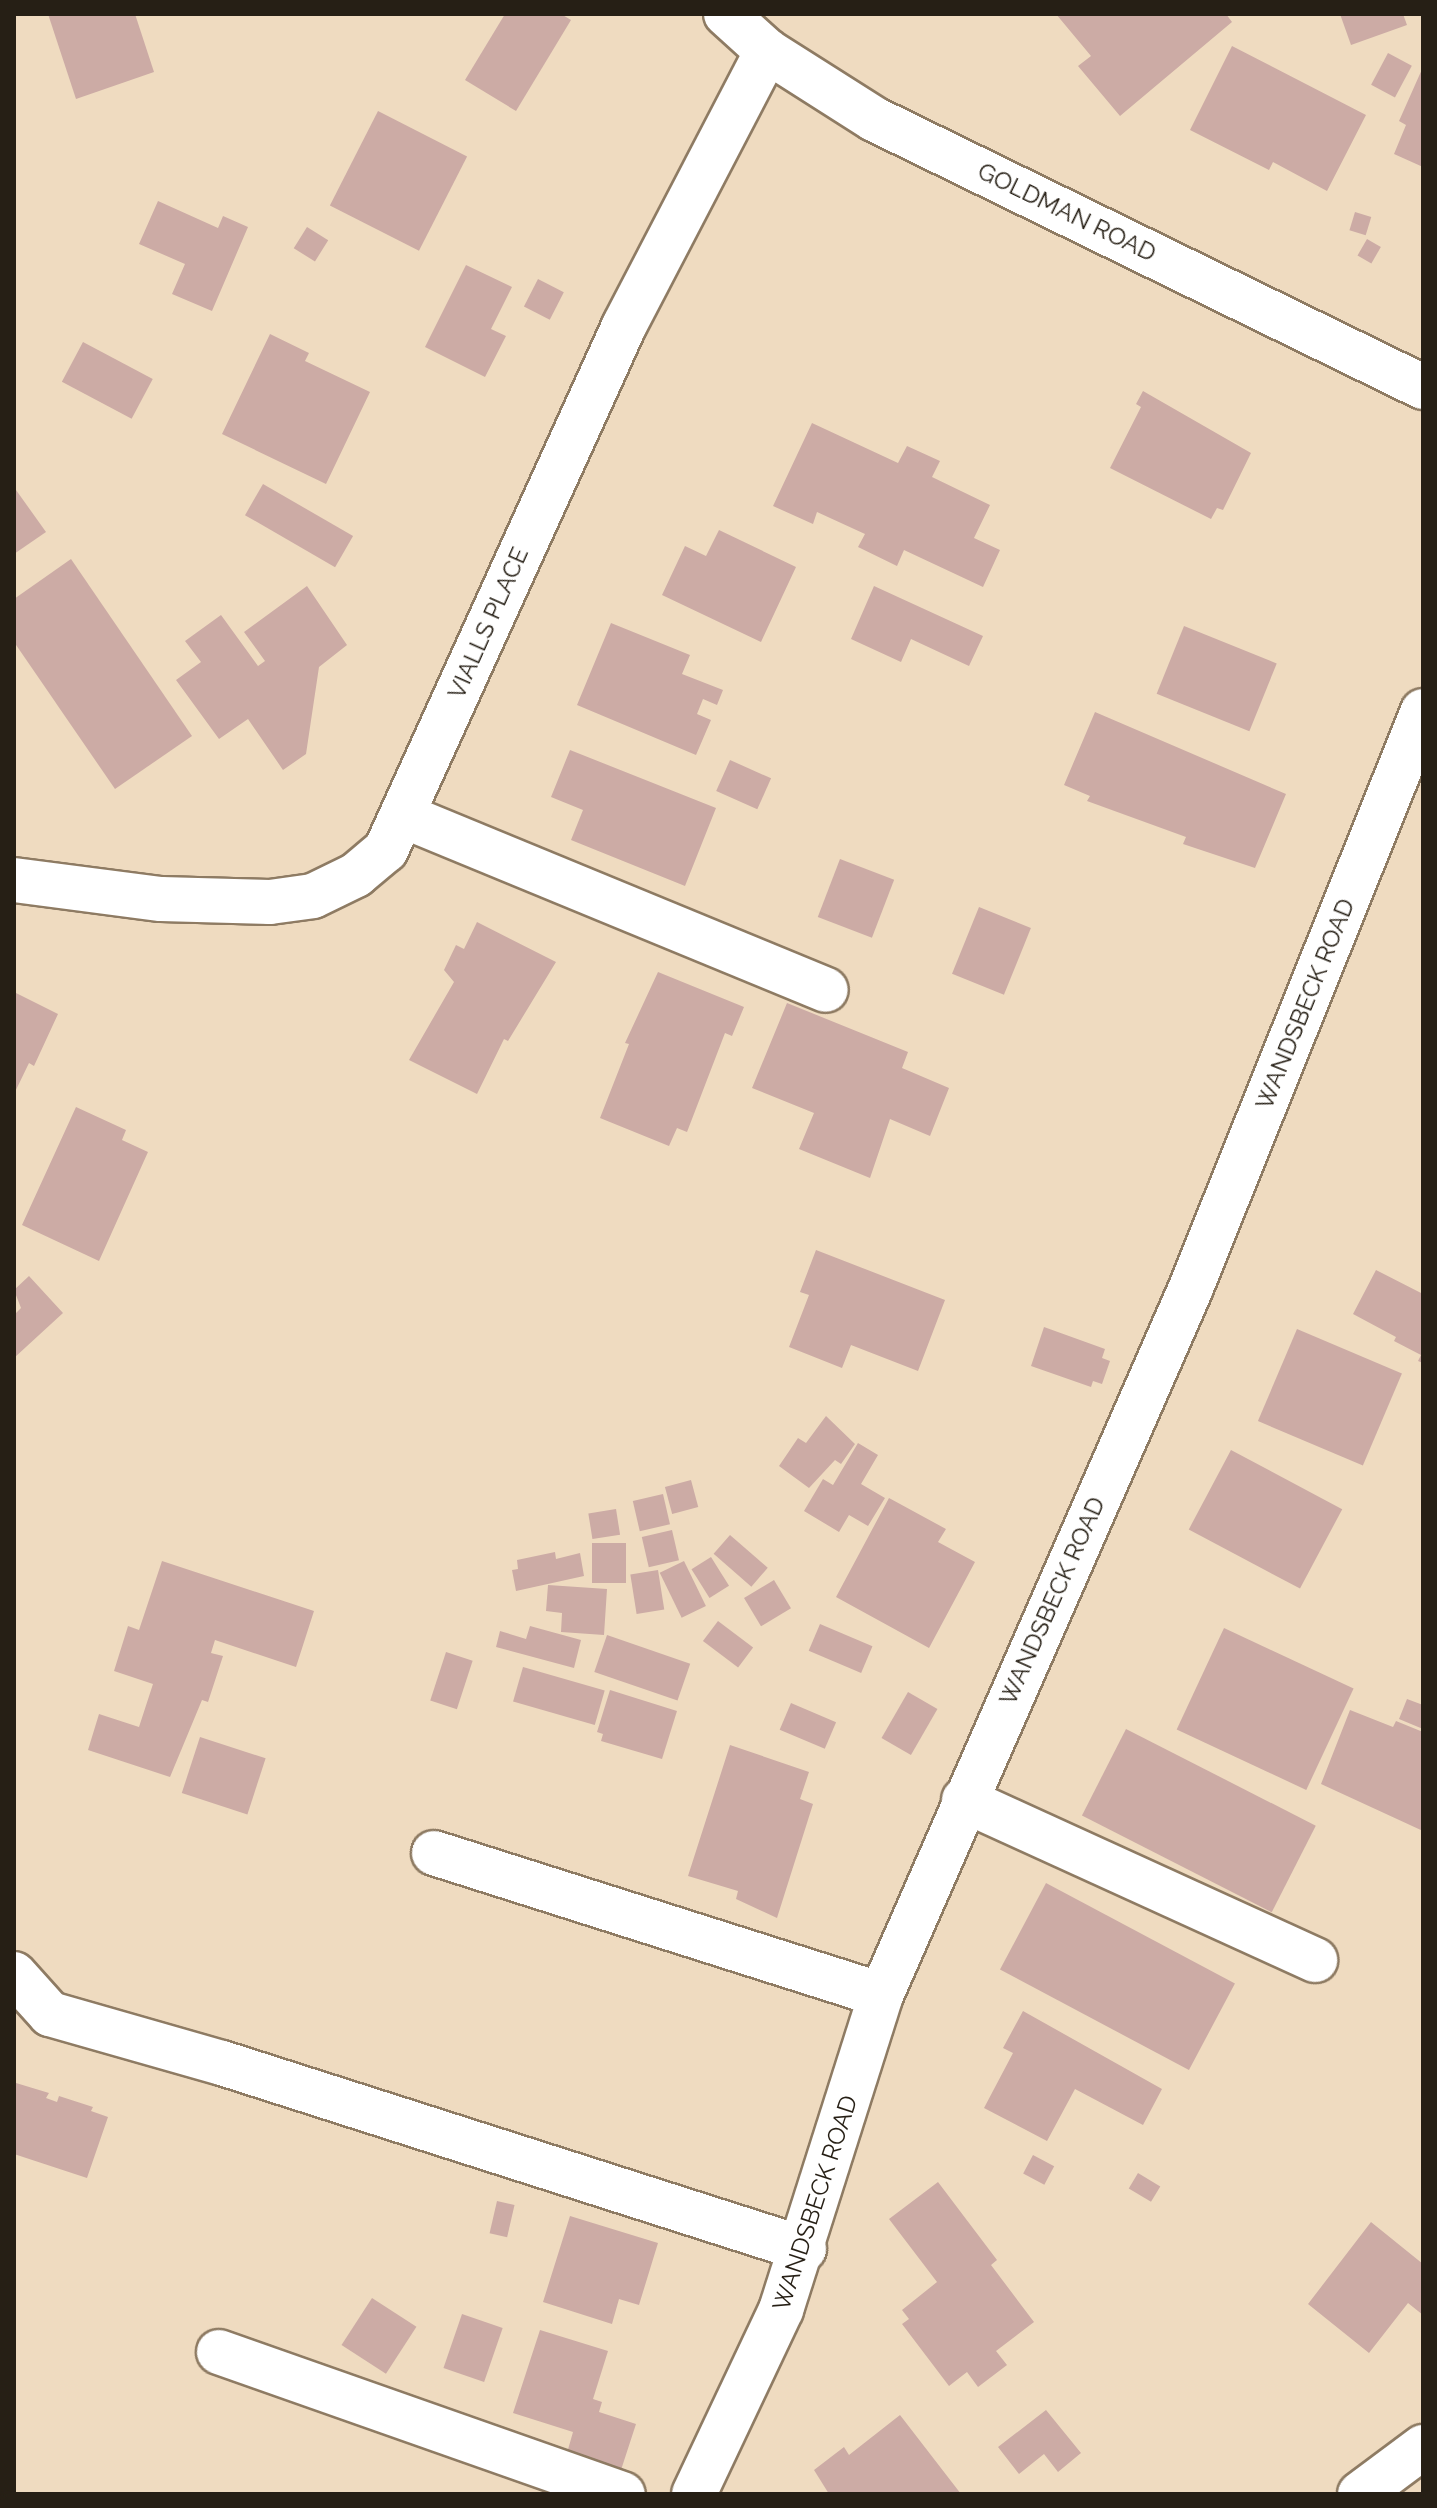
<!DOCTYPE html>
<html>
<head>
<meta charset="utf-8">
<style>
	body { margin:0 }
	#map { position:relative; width:1437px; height:2508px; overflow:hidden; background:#efdbc0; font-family:Raleway,sans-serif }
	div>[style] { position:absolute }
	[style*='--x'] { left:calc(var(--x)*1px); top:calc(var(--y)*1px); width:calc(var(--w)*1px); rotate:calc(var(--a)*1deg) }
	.building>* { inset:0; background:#ccaba5; transform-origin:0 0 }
	.roads { filter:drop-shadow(2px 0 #8e7b63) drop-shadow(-2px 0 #8e7b63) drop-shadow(0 2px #8e7b63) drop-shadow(0 -2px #8e7b63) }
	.minor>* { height:44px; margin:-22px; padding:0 22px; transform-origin:22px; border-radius:22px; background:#fff }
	span { translate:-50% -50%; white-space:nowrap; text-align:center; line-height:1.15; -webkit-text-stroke:7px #fff; paint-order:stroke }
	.street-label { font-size:24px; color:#261f15 }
	.frame { position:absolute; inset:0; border:16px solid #261f15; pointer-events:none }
</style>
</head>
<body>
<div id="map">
	<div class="building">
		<i style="clip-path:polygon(48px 14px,135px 14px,154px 72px,76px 99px)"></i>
		<i style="clip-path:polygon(505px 14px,561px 14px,571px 20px,516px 111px,465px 80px)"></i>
		<i style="clip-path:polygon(1056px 14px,1226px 14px,1232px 22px,1120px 116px,1078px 66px,1091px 56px)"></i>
		<i style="clip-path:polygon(1340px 14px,1403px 14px,1407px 25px,1351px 45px)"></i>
		<i style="clip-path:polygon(1232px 46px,1366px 115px,1327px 191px,1273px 162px,1269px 170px,1190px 130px)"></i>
		<i style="left:1388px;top:53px;width:27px;height:36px;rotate:28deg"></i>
		<i style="clip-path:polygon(1423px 67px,1423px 167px,1394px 154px,1406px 125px,1399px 121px)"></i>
		<i style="left:378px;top:111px;width:100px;height:106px;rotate:27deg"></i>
		<i style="clip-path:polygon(158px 201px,218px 228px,223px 216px,248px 227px,212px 311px,172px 294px,185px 264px,139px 244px)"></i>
		<i style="left:1355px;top:212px;width:17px;height:19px;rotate:17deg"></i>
		<i style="left:307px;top:227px;width:25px;height:25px;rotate:32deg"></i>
		<i style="left:1367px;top:239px;width:16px;height:19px;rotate:30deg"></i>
		<i style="clip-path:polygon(466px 265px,512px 287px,491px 329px,506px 336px,485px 377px,425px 347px)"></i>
		<i style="left:538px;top:279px;width:29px;height:31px;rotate:27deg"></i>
		<i style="clip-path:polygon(270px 334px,309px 353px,305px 361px,370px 392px,326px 484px,222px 434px)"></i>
		<i style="left:83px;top:342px;width:79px;height:45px;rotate:28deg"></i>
		<i style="clip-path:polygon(1143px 391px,1251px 453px,1223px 510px,1217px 508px,1211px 519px,1110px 468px,1141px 407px,1136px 404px)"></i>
		<i style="clip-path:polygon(812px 423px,898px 463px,907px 446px,940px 461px,932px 477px,990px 505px,974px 538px,1000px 550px,983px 587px,904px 550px,897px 566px,858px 547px,865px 534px,817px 512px,813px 524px,773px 506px)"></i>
		<i style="left:263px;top:484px;width:104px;height:36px;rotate:30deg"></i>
		<i style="clip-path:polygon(16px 490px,46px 532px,14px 554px,14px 491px)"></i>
		<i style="clip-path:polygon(719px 530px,796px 567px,761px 642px,662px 595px,685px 546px,706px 556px)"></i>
		<i style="clip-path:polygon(71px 559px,192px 736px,115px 789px,14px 642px,14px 599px)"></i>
		<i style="clip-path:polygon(307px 586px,347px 645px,319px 667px,306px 754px,283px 770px,248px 719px,219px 739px,176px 680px,201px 662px,185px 641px,221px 615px,258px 666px,265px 661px,244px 632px)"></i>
		<i style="clip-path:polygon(874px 586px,983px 636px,969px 666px,911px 639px,901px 662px,851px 639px)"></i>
		<i style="clip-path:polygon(611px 623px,690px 655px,682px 674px,723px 690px,717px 705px,703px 699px,697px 714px,711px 720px,696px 755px,577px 705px)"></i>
		<i style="left:1184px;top:626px;width:100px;height:73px;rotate:22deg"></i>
		<i style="clip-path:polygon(1095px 712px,1286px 794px,1255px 868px,1183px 844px,1186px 837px,1087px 801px,1090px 796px,1064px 785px)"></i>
		<i style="clip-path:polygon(570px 750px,716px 808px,685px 886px,571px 840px,583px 810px,551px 797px)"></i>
		<i style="left:730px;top:760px;width:45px;height:34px;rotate:24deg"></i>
		<i style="left:840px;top:859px;width:58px;height:62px;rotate:21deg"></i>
		<i style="left:979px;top:907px;width:56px;height:72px;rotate:22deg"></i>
		<i style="clip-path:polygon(477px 922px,556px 962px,508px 1041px,504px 1039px,477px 1094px,409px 1060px,454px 982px,444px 970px,456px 945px,464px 949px)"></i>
		<i style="clip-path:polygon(658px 972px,744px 1007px,732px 1036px,725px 1033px,687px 1132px,677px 1128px,669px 1146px,600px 1118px,629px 1044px,625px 1043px)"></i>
		<i style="clip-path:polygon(14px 992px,58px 1014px,34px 1066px,29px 1063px,14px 1094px)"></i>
		<i style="clip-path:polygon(787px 1003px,908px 1052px,902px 1068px,949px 1088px,930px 1136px,890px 1119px,870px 1178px,799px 1149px,814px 1113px,752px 1088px)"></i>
		<i style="clip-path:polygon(76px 1107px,126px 1130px,122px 1140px,148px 1152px,99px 1261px,22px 1225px)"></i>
		<i style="clip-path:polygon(816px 1250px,945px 1300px,918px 1371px,851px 1345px,842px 1368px,789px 1347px,809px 1295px,800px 1292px)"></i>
		<i style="clip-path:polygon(1376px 1270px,1423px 1294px,1423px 1363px,1418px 1361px,1421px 1355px,1394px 1341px,1396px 1337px,1353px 1314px)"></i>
		<i style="clip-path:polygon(29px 1276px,63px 1313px,14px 1358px,14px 1315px,21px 1308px,14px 1290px)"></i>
		<i style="clip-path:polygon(1044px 1327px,1105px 1349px,1102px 1358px,1110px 1361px,1102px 1384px,1093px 1381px,1091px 1387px,1031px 1366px)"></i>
		<i style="left:1297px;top:1329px;width:114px;height:100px;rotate:23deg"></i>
		<i style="clip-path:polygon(826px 1416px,855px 1444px,841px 1464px,835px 1460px,809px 1488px,779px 1466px,798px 1438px,806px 1443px)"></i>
		<i style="clip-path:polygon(858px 1443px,878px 1455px,861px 1484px,885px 1498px,868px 1526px,849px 1515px,839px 1532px,804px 1511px,823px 1479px,833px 1485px)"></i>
		<i style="left:1231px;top:1450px;width:126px;height:90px;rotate:28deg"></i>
		<i style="left:691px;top:1480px;width:28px;height:27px;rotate:75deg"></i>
		<i style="left:663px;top:1494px;width:31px;height:31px;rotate:77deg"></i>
		<i style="clip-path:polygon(889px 1498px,946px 1529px,938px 1542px,975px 1562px,929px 1648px,836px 1597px)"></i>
		<i style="left:616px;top:1509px;width:26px;height:28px;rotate:81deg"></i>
		<i style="left:672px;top:1530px;width:31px;height:31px;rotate:77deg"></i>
		<i style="left:730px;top:1535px;width:50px;height:25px;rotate:41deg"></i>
		<i style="left:592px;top:1543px;width:34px;height:40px"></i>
		<i style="clip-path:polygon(555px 1552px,556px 1559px,580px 1553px,584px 1576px,516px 1591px,512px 1570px,518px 1569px,517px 1560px)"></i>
		<i style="left:711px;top:1557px;width:34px;height:23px;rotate:58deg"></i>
		<i style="clip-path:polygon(162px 1561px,314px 1611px,296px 1667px,215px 1640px,211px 1653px,223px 1656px,208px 1702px,202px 1700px,170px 1777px,88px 1750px,99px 1714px,139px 1727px,153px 1684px,114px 1671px,128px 1626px,139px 1630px)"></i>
		<i style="left:684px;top:1561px;width:50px;height:27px;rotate:64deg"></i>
		<i style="left:658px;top:1570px;width:40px;height:28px;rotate:81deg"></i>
		<i style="left:774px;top:1580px;width:33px;height:35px;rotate:59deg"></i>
		<i style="clip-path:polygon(548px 1585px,607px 1589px,604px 1635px,561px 1632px,562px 1613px,546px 1611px)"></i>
		<i style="left:718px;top:1621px;width:44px;height:25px;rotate:37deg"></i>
		<i style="left:820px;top:1624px;width:57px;height:29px;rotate:23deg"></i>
		<i style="clip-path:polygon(530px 1626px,581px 1640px,574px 1668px,496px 1647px,500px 1631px,526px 1639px)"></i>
		<i style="left:1224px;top:1628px;width:143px;height:112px;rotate:25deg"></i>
		<i style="left:607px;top:1635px;width:88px;height:39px;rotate:19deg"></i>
		<i style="left:446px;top:1652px;width:28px;height:51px;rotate:18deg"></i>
		<i style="left:523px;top:1667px;width:85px;height:36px;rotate:16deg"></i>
		<i style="clip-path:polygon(610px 1690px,677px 1711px,662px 1759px,601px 1741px,603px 1734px,597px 1732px)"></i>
		<i style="left:908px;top:1692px;width:34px;height:53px;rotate:30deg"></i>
		<i style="clip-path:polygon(1407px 1699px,1423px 1705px,1423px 1729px,1399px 1719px)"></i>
		<i style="left:791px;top:1703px;width:49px;height:29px;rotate:23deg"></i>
		<i style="clip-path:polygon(1350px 1710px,1393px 1727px,1396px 1721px,1423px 1732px,1423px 1831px,1321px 1784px)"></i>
		<i style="left:1126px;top:1729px;width:213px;height:97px;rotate:27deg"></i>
		<i style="left:200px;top:1737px;width:69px;height:59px;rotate:18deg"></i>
		<i style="clip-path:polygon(730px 1745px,809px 1772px,800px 1799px,813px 1804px,777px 1918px,736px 1899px,738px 1891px,688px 1876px)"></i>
		<i style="left:1046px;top:1883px;width:214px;height:98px;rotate:28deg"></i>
		<i style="clip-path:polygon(1023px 2011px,1162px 2089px,1143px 2125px,1075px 2089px,1047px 2141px,984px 2108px,1013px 2053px,1003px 2048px)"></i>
		<i style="clip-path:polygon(16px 2083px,49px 2093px,46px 2098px,57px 2102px,59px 2096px,93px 2107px,91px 2111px,108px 2117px,87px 2178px,14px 2154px)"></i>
		<i style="left:1033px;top:2155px;width:24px;height:21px;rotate:28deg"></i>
		<i style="left:1138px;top:2173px;width:26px;height:18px;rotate:31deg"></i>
		<i style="clip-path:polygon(938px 2182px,997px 2260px,991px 2265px,1034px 2322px,996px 2351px,1007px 2365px,978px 2387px,967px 2372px,949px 2386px,902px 2324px,909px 2319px,902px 2310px,937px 2282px,889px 2219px)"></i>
		<i style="left:497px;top:2201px;width:18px;height:33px;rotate:13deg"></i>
		<i style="clip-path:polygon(570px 2216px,658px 2243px,639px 2305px,619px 2299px,612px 2324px,543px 2302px)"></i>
		<i style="clip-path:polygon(1371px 2222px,1423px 2264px,1423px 2315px,1408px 2303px,1369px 2353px,1308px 2304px)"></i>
		<i style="left:372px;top:2298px;width:53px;height:56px;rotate:33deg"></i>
		<i style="left:462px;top:2314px;width:43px;height:57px;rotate:19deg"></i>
		<i style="clip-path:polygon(540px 2330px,608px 2351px,593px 2399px,602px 2402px,599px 2412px,636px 2424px,621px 2470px,567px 2453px,573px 2432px,513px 2413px)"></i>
		<i style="clip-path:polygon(1046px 2410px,1081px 2453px,1058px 2472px,1044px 2454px,1019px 2474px,998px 2447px)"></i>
		<i style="clip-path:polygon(900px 2415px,961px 2494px,829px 2494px,814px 2470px,844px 2447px,849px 2455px)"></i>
	</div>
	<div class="roads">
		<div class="minor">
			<i style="--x:726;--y:14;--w:55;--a:42.1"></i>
			<i style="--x:767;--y:51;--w:127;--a:32.4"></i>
			<i style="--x:874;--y:119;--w:611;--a:26.02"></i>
			<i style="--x:404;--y:816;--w:456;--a:22.4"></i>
			<i style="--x:14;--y:880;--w:148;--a:7.4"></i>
			<i style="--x:161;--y:899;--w:109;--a:1.6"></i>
			<i style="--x:270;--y:902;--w:43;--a:-7.9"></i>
			<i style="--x:313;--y:896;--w:48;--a:-26"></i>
			<i style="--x:356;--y:875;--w:39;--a:-40"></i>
			<i style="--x:386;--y:850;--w:576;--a:-65.57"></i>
			<i style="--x:624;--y:326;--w:310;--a:-62.5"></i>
			<i style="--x:964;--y:1800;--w:386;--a:24.5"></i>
			<i style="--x:434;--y:1853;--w:469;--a:17.6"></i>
			<i style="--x:14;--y:1974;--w:54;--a:48"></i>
			<i style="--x:50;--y:2014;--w:179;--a:15.9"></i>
			<i style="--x:222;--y:2063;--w:611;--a:17.72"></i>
			<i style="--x:219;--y:2352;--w:428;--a:19.4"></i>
			<i style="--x:694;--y:2494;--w:204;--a:-64.7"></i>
			<i style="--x:781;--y:2310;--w:330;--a:-72.4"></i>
			<i style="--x:881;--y:1995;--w:770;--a:-66.33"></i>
			<i style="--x:1190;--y:1290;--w:624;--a:-68.08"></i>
			<i style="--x:1360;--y:2494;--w:79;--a:-36.7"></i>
		</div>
	</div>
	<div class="street-label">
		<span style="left:1067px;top:212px;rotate:26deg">GOLDMAN ROAD</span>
		<span style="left:488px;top:623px;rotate:-66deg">VIALLS PLACE</span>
		<span style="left:1305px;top:1004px;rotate:-68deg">WANDSBECK ROAD</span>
		<span style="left:1052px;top:1601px;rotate:-66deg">WANDSBECK ROAD</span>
		<span style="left:815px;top:2203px;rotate:-72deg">WANDSBECK ROAD</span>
	</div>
	<div class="frame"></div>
</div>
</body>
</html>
